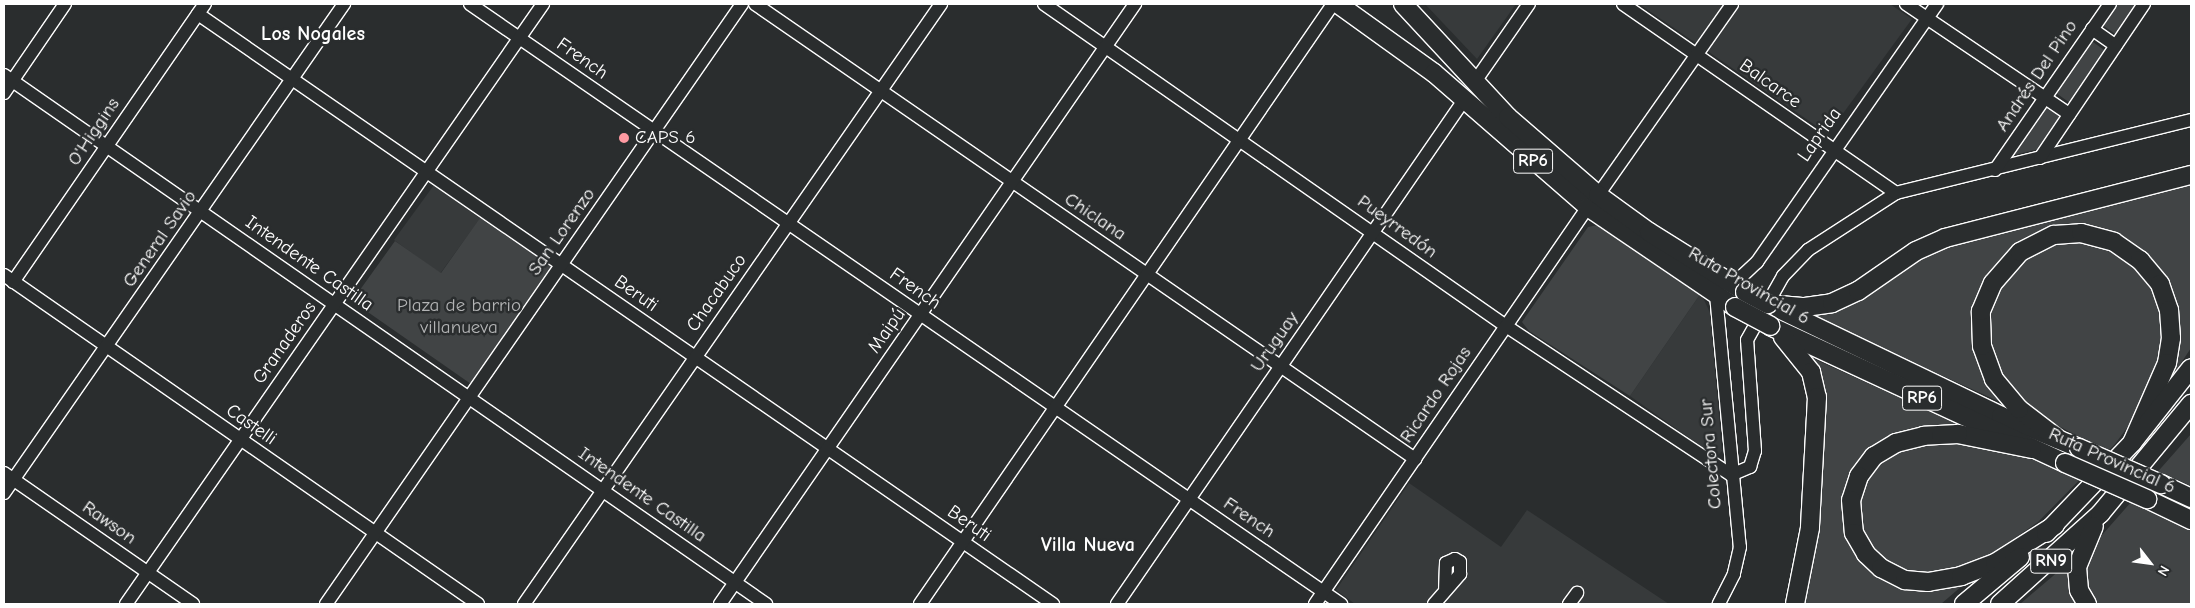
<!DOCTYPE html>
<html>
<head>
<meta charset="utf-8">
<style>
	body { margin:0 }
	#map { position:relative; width:2195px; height:608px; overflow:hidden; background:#2a2d2e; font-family:"Comic Neue",sans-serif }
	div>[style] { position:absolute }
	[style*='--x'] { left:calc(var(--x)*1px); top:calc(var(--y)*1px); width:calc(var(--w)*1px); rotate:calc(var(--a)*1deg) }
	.built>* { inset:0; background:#373a3b; transform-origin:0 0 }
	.green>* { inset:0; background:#414445; transform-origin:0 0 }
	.roads { filter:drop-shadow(1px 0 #fff) drop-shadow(-1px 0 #fff) drop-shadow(0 1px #fff) drop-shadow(0 -1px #fff) }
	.minor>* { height:12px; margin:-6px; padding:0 6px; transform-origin:6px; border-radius:6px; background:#2a2d2e }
	.highway>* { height:18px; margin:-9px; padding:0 9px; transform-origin:9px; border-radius:9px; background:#2a2d2e }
	.bridges { filter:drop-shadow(1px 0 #fff) drop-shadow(-1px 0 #fff) drop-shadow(0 1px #fff) drop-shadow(0 -1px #fff) }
	.highway-bridge>* { height:18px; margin:-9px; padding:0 9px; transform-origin:9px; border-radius:9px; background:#2a2d2e }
	.dots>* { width:14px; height:14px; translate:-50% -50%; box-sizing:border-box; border:2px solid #2a2d2e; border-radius:50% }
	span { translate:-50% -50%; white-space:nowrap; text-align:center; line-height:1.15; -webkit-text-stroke:5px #2a2d2e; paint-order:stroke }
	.shield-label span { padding:1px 4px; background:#2a2d2e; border:1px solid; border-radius:4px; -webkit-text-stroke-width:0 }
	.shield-label { font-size:18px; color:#fff; font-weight:700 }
	.street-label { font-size:19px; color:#fff }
	.poi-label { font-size:19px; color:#fff }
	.left { translate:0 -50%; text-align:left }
	.park-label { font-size:19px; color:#b3b4b5 }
	.neighbourhood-label { font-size:20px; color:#fff; font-weight:700 }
	.frame { position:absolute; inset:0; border:5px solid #fff; pointer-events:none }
	.north { position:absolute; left:2125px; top:538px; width:50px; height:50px; -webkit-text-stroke:4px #2a2d2e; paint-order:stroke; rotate:120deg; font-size:14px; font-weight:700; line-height:20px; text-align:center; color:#fff }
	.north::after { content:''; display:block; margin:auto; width:18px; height:22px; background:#fff; clip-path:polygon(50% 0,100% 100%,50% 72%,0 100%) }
</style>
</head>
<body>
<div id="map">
	<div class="built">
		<i style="clip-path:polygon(1425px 4px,1516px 4px,1477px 59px)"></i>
		<i style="clip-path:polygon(1639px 4px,1890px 4px,1912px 19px,1828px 134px)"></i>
		<i style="left:434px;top:185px;width:57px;height:68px;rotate:36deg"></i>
		<i style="clip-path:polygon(1701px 293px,1710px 313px,1722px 451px,1716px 457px,1630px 396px)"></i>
		<i style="clip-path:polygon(1409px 483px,1501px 547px,1527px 510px,1669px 604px,1355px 604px,1336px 590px)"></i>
	</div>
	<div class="green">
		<i style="clip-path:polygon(2115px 4px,2140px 4px,2118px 36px,2101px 24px)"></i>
		<i style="left:2090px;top:40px;width:19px;height:63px;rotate:35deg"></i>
		<i style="clip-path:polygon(2044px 107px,2061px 116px,2039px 149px,2010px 156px)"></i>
		<i style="clip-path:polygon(2191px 179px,2191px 348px,2171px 378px,2168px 379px,2163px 276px,2148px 256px,2128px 241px,2095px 227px,2046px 229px,2034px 234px,2007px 253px,1986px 282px,1980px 296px,1998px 401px,1802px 312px,1927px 250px)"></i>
		<i style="clip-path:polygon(480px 218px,552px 267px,471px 384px,352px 301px,395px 241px,441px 273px)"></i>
		<i style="clip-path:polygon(1598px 225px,1701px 293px,1630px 396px,1529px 331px,1522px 322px,1588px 227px)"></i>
		<i style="clip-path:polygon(2085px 239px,2131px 258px,2162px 300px,2165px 354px,2138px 413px,2115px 444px,2038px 522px,1987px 557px,1943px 574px,1912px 574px,1875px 555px,1858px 522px,1861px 483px,1886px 453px,1951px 439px,2012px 452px,2058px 469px,1782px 325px,1785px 320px,2074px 453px,2085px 440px,2038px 415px,2000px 376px,1989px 349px,1989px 304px,2012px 265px,2053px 241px)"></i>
		<i style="clip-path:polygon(1812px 358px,1967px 428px,1923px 428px,1894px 434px,1872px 449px,1850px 479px,1870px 569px,1970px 579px,1941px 604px,1799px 604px)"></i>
		<i style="clip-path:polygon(2191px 434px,2191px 486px,2167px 475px,2142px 507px,2191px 530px,2191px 604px,2096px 604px,2089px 596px,2084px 575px,2085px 565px,2095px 543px)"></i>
		<i style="clip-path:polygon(2072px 558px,2081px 604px,2020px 604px,2053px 576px)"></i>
	</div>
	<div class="roads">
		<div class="minor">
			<i style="--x:470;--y:4;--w:1058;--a:34.56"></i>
			<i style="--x:755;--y:4;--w:802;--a:34.58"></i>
			<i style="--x:1044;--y:4;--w:563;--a:34.88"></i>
			<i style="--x:1506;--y:326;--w:270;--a:33.5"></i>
			<i style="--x:1731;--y:475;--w:21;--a:-23"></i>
			<i style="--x:1750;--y:467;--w:17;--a:-73"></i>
			<i style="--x:1755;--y:451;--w:111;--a:-94.1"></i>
			<i style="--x:1747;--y:340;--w:73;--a:-60.6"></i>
			<i style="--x:1783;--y:276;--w:36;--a:-46"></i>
			<i style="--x:1808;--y:250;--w:105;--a:-32.9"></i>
			<i style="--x:1896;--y:193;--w:304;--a:-13.9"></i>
			<i style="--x:1623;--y:4;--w:332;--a:34.7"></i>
			<i style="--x:1906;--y:4;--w:197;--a:34"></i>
			<i style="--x:198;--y:14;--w:1039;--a:34.61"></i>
			<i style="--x:2092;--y:29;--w:29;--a:35"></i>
			<i style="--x:4;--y:75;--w:928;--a:34.77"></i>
			<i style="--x:1474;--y:83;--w:96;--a:-55.2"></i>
			<i style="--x:4;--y:93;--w:108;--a:-55.6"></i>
			<i style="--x:2040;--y:158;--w:186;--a:-56"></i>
			<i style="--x:1995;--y:170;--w:202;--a:-55.3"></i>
			<i style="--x:1598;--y:195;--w:233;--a:-54.9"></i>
			<i style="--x:4;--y:275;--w:577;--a:34.76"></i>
			<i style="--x:13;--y:282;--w:338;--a:-55.4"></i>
			<i style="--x:1741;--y:289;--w:13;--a:-86"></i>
			<i style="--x:1742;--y:276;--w:21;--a:-43"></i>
			<i style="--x:1757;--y:262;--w:315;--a:-55.1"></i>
			<i style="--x:1716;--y:295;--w:253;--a:84.6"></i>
			<i style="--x:1740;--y:547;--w:28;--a:103"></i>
			<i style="--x:1734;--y:574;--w:34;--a:117"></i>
			<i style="--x:4;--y:473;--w:230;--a:34.7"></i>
			<i style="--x:4;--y:493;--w:596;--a:-55.19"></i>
			<i style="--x:126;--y:604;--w:731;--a:-55.2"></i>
			<i style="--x:326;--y:604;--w:730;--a:-55.27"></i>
			<i style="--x:524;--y:604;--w:731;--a:-55.2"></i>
			<i style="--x:720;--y:604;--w:730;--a:-55.33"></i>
			<i style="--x:920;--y:604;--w:728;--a:-55.46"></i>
			<i style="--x:1117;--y:604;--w:612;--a:-55.45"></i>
			<i style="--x:1315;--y:604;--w:482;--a:-55.5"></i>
			<i style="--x:1434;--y:604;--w:40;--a:-49"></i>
			<i style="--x:1460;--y:574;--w:12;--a:-90"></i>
			<i style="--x:1460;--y:562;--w:6;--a:-149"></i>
			<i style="--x:1455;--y:559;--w:10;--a:156"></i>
			<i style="--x:1446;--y:563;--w:25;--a:92"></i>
			<i style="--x:1569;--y:604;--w:14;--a:-54"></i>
		</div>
		<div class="highway">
			<i style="--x:1338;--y:4;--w:118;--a:35.7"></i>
			<i style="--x:1434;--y:73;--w:204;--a:41"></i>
			<i style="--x:1588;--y:207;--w:178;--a:34.2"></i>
			<i style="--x:1403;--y:4;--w:154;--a:47.1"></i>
			<i style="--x:1508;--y:117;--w:119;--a:40.9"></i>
			<i style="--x:1598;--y:195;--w:63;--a:36"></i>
			<i style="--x:1649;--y:232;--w:113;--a:32"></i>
			<i style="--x:1768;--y:304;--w:37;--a:5"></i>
			<i style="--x:1805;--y:307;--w:27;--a:-8"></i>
			<i style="--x:1832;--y:303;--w:29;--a:-25"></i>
			<i style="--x:1858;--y:291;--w:70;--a:-34.6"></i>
			<i style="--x:1916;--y:251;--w:32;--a:-24"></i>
			<i style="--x:1945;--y:238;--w:254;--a:-14.4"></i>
			<i style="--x:1777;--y:308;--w:249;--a:25.7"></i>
			<i style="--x:2001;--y:416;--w:84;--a:22.3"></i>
			<i style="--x:1770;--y:326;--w:325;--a:24.9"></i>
			<i style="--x:1783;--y:337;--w:45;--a:51.3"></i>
			<i style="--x:1811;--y:372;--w:26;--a:77"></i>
			<i style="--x:1817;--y:397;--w:131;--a:93.1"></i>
			<i style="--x:1810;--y:528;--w:77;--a:101.2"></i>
			<i style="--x:2058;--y:439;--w:49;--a:-142.4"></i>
			<i style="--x:2019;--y:409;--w:39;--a:-130"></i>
			<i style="--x:1994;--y:379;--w:35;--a:-110"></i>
			<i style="--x:1982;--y:346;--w:35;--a:-92"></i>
			<i style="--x:1981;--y:311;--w:30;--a:-67"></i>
			<i style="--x:1993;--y:283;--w:41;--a:-48.9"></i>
			<i style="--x:2020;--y:252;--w:38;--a:-27"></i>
			<i style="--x:2054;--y:235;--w:27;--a:-4"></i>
			<i style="--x:2081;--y:233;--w:34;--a:15"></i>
			<i style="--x:2114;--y:242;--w:32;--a:35"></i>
			<i style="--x:2140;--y:260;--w:31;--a:50"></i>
			<i style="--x:2160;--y:284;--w:28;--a:71"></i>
			<i style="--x:2169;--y:310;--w:28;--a:86"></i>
			<i style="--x:2171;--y:338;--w:25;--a:99"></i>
			<i style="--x:2167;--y:363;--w:87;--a:113.6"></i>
			<i style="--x:2032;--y:449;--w:76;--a:-168.5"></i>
			<i style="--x:1958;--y:434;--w:34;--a:177"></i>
			<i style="--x:1924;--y:436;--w:29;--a:166"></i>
			<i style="--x:1896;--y:443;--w:26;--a:149"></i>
			<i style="--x:1874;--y:456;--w:25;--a:127"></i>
			<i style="--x:1859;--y:476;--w:25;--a:108"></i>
			<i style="--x:1851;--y:500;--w:33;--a:85"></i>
			<i style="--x:1854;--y:533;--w:24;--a:60"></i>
			<i style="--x:1866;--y:554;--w:21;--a:43"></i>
			<i style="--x:1881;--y:568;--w:27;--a:27"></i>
			<i style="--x:1905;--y:580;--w:23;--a:5"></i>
			<i style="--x:1928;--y:582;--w:34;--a:-10"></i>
			<i style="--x:1961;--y:576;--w:36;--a:-21"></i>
			<i style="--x:1995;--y:563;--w:71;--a:-32.3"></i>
			<i style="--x:2161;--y:484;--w:33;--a:25"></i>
			<i style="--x:2147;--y:499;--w:49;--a:25.5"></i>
			<i style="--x:2046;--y:533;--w:124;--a:-46.3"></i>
			<i style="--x:2132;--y:443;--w:95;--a:-51.8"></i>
			<i style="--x:1964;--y:604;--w:73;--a:-40"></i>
			<i style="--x:2000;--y:604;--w:135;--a:-42"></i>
			<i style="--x:2100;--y:514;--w:143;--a:-50.4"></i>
			<i style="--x:2087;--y:604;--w:16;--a:-120"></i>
			<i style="--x:2079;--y:590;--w:23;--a:-95"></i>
			<i style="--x:2077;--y:567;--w:44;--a:-67.5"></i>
		</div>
	</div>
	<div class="bridges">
		<div class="highway-bridge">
			<i style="--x:1745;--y:292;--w:26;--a:28"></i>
			<i style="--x:1735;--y:307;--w:40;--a:28"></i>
			<i style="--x:2079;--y:448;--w:90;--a:23.7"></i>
			<i style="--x:2065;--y:463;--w:90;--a:23.7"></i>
		</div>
	</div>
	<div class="dots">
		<i style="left:624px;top:138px;background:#ff9aa2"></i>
	</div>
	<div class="shield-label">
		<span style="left:1533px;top:161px">RP6</span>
		<span style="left:1922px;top:398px">RP6</span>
		<span style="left:2051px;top:561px">RN9</span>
	</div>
	<div class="street-label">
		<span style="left:582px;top:59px;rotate:35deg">French</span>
		<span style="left:2037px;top:76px;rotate:-56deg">Andrés Del Pino</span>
		<span style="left:1770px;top:84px;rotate:35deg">Balcarce</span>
		<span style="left:94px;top:132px;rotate:-56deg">O'Higgins</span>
		<span style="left:1820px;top:135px;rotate:-55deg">Laprida</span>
		<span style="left:1095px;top:217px;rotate:34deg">Chiclana</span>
		<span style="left:1397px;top:227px;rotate:36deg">Pueyrredón</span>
		<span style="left:562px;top:232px;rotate:-55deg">San Lorenzo</span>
		<span style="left:160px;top:239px;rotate:-55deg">General Savio</span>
		<span style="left:309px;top:264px;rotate:35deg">Intendente Castilla</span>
		<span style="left:1749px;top:286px;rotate:30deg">Ruta Provincial 6</span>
		<span style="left:915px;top:289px;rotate:35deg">French</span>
		<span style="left:717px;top:293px;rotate:-55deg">Chacabuco</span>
		<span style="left:636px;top:294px;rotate:35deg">Beruti</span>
		<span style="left:887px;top:331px;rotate:-55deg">Maipú</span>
		<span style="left:1275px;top:342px;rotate:-55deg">Uruguay</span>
		<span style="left:285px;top:343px;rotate:-55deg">Granaderos</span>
		<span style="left:1436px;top:395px;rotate:-56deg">Ricardo Rojas</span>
		<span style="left:251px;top:425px;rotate:35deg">Castelli</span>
		<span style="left:1711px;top:454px;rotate:-95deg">Colectora Sur</span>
		<span style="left:2112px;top:461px;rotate:24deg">Ruta Provincial 6</span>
		<span style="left:642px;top:495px;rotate:35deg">Intendente Castilla</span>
		<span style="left:1249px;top:518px;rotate:34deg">French</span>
		<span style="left:109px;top:523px;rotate:35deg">Rawson</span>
		<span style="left:969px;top:524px;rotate:35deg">Beruti</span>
	</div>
	<div class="poi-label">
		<span class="left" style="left:635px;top:138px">CAPS 6</span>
	</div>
	<div class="park-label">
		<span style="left:459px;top:317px">Plaza de barrio<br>villanueva</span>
	</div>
	<div class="neighbourhood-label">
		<span style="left:313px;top:33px">Los Nogales</span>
		<span style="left:1088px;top:544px">Villa Nueva</span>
	</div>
	<div class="frame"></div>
	<div class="north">N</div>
</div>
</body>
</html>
